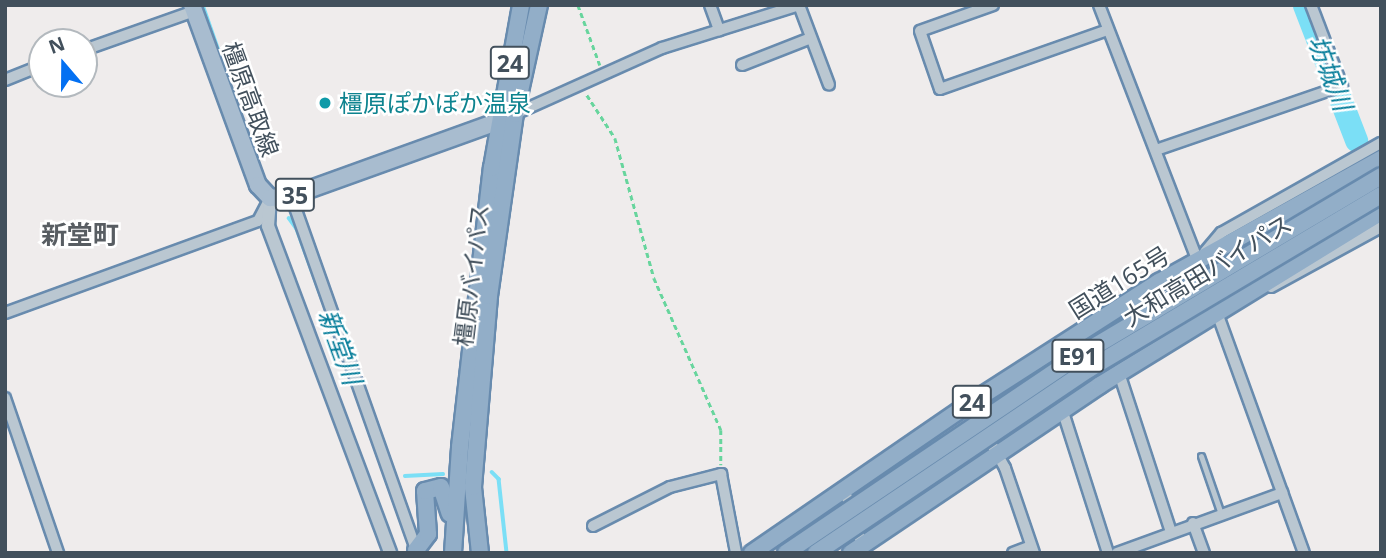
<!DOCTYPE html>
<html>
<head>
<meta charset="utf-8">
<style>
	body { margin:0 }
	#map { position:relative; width:1386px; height:558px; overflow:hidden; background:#efecec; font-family:"Open Sans","Noto Sans JP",sans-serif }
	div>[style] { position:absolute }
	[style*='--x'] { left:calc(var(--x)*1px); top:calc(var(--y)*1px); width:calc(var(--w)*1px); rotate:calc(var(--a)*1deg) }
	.stream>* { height:3.5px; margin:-1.75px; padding:0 1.75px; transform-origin:1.75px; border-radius:1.75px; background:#7bdff6 }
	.river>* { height:23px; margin:-11.5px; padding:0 11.5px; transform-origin:11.5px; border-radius:11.5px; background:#7bdff6 }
	.path>* { height:2.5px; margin-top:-1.25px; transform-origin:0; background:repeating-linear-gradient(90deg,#67d59d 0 5px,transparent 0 8.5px) }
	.roads { filter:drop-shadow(2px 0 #688bae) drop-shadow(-2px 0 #688bae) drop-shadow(0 2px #688bae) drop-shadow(0 -2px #688bae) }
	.service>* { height:5px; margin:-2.5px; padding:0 2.5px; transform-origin:2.5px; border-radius:2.5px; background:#bac7d1 }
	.minor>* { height:10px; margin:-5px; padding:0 5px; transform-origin:5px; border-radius:5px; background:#bac7d1 }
	.tertiary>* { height:12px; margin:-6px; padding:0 6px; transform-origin:6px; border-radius:6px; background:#bac7d1 }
	.primary>* { height:16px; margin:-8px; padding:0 8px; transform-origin:8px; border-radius:8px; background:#a8bccf }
	.trunk>* { height:16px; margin:-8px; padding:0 8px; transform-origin:8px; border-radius:8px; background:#92aec8 }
	.bridges { filter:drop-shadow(2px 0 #688bae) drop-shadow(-2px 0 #688bae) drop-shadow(0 2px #688bae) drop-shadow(0 -2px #688bae) }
	.trunk-bridge>* { height:16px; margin:-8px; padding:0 8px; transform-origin:8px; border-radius:8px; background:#92aec8 }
	.dots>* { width:19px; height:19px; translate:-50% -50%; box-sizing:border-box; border:4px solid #fff; border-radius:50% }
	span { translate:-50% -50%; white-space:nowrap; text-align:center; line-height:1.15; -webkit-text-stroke:5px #fff; paint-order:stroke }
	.shield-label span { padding:2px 5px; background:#fff; border:2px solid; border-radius:5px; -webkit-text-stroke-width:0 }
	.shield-label { font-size:23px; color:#42505c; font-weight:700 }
	.street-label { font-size:24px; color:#42505c }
	.culture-label { font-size:24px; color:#0d838f }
	.left { translate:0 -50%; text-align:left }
	.water-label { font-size:26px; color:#037c99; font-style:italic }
	.neighbourhood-label { font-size:26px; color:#585d62; font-weight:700 }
	.frame { position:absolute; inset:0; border:7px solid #42505c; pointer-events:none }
	.north { position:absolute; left:28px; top:28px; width:70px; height:70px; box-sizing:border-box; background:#fff; border:2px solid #b3b9be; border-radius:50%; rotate:340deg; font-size:19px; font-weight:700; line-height:28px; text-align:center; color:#42505c }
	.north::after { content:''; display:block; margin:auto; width:24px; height:32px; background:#0370f2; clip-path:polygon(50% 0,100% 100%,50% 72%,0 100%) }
</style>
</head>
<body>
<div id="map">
	<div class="stream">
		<i style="--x:203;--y:5;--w:73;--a:70.8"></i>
		<i style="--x:289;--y:218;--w:14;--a:54"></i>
		<i style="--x:297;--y:229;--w:264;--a:70.1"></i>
		<i style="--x:492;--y:472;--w:10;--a:45"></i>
		<i style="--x:499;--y:479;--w:74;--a:83.8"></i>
		<i style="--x:405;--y:476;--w:38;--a:-3"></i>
	</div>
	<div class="river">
		<i style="--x:1304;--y:5;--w:145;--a:68.9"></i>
	</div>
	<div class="path">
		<i style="--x:578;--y:5;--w:64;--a:69.9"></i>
		<i style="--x:587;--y:95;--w:51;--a:56.9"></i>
		<i style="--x:615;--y:138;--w:145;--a:74.4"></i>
		<i style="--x:654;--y:278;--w:166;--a:66.2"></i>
		<i style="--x:721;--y:430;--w:35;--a:90"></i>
	</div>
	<div class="roads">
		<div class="service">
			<i style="--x:1201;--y:456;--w:61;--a:71"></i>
		</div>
		<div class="minor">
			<i style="--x:710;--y:5;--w:27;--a:70"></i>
			<i style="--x:799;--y:5;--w:85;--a:69.4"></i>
			<i style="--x:993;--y:5;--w:77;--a:160.4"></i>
			<i style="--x:920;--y:31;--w:61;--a:71"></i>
			<i style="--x:940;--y:89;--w:178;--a:-19.4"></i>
			<i style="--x:1099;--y:5;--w:297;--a:68.9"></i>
			<i style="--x:84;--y:50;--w:117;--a:-19.5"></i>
			<i style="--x:742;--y:65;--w:74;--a:-21.4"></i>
			<i style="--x:5;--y:80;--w:40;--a:-22"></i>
			<i style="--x:515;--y:114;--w:161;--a:-24.2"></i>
			<i style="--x:662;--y:48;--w:144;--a:-17.4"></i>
			<i style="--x:1156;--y:150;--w:197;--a:-19"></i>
			<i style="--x:1342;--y:86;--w:87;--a:-110.9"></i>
			<i style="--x:291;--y:196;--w:378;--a:70.5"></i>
			<i style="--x:1205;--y:252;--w:25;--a:-50"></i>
			<i style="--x:1221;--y:233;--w:184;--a:-29.4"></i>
			<i style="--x:1271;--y:287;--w:125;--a:-28.6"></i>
			<i style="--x:1216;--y:310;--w:258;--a:70.1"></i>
			<i style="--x:5;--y:313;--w:269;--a:-20"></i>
			<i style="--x:258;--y:221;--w:21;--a:-62"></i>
			<i style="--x:1119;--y:373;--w:167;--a:71.9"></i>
			<i style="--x:5;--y:398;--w:164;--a:71.1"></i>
			<i style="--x:969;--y:404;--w:73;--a:60.6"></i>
			<i style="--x:1005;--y:468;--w:90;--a:71.2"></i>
			<i style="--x:1062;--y:409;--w:151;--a:72.3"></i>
			<i style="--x:844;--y:488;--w:60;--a:72.5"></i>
			<i style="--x:1193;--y:523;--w:32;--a:70"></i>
			<i style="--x:593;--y:526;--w:86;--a:-26.9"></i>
			<i style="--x:670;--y:487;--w:53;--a:-14.3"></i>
			<i style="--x:721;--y:474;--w:80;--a:79.2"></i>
			<i style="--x:1013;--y:553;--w:19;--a:-21"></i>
			<i style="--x:1117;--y:553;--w:176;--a:-20"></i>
		</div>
		<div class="tertiary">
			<i style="--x:270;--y:198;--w:28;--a:94"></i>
			<i style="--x:268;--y:226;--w:349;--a:69.5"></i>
		</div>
		<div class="primary">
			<i style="--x:192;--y:5;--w:192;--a:69.9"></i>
			<i style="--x:258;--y:185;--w:18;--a:47"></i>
			<i style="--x:270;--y:198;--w:21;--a:-5"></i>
			<i style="--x:291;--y:196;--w:233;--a:-19.8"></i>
		</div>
		<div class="trunk">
			<i style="--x:416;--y:550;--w:20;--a:-53"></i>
			<i style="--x:428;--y:534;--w:43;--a:-94"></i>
			<i style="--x:425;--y:491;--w:16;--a:-14"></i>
			<i style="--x:441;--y:487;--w:28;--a:72"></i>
			<i style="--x:453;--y:553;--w:106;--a:-86.2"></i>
			<i style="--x:460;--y:447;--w:281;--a:-83.5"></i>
			<i style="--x:492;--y:168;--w:166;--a:-79.9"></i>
			<i style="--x:480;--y:553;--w:66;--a:-96.1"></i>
			<i style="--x:473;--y:487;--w:192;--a:-85.2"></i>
			<i style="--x:489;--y:296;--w:184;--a:-81.9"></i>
			<i style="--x:515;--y:114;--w:112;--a:-77.6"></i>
			<i style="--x:752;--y:553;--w:263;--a:-34.5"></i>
			<i style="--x:969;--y:404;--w:226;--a:-32.7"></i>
			<i style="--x:1159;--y:282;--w:254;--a:-29"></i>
			<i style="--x:851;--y:553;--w:300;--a:-34"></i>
			<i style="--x:1100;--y:385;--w:330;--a:-31.6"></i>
		</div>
	</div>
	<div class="bridges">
		<div class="trunk-bridge">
			<i style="--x:786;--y:553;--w:354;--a:-34"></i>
			<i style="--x:1080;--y:355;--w:350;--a:-30.7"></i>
			<i style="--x:816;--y:553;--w:329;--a:-34"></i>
			<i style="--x:1089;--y:369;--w:340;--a:-30.8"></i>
		</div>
	</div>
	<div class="dots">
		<i style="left:325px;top:103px;background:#0f9aa8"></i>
	</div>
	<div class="shield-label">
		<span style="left:510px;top:63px">24</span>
		<span style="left:295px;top:195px">35</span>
		<span style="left:1078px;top:356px">E91</span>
		<span style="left:972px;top:402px">24</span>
	</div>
	<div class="street-label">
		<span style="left:251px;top:99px;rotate:70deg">橿原高取線</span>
		<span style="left:1207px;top:270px;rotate:-31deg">大和高田バイパス</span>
		<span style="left:471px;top:275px;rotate:-83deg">橿原バイパス</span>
		<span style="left:1119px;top:282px;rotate:-32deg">国道165号</span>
	</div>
	<div class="culture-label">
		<span class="left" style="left:339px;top:103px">橿原ぽかぽか温泉</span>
	</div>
	<div class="water-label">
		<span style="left:1330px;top:73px;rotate:69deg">坊城川</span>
		<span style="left:340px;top:347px;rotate:70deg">新堂川</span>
	</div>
	<div class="neighbourhood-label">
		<span style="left:80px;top:235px">新堂町</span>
	</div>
	<div class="frame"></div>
	<div class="north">N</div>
</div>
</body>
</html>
